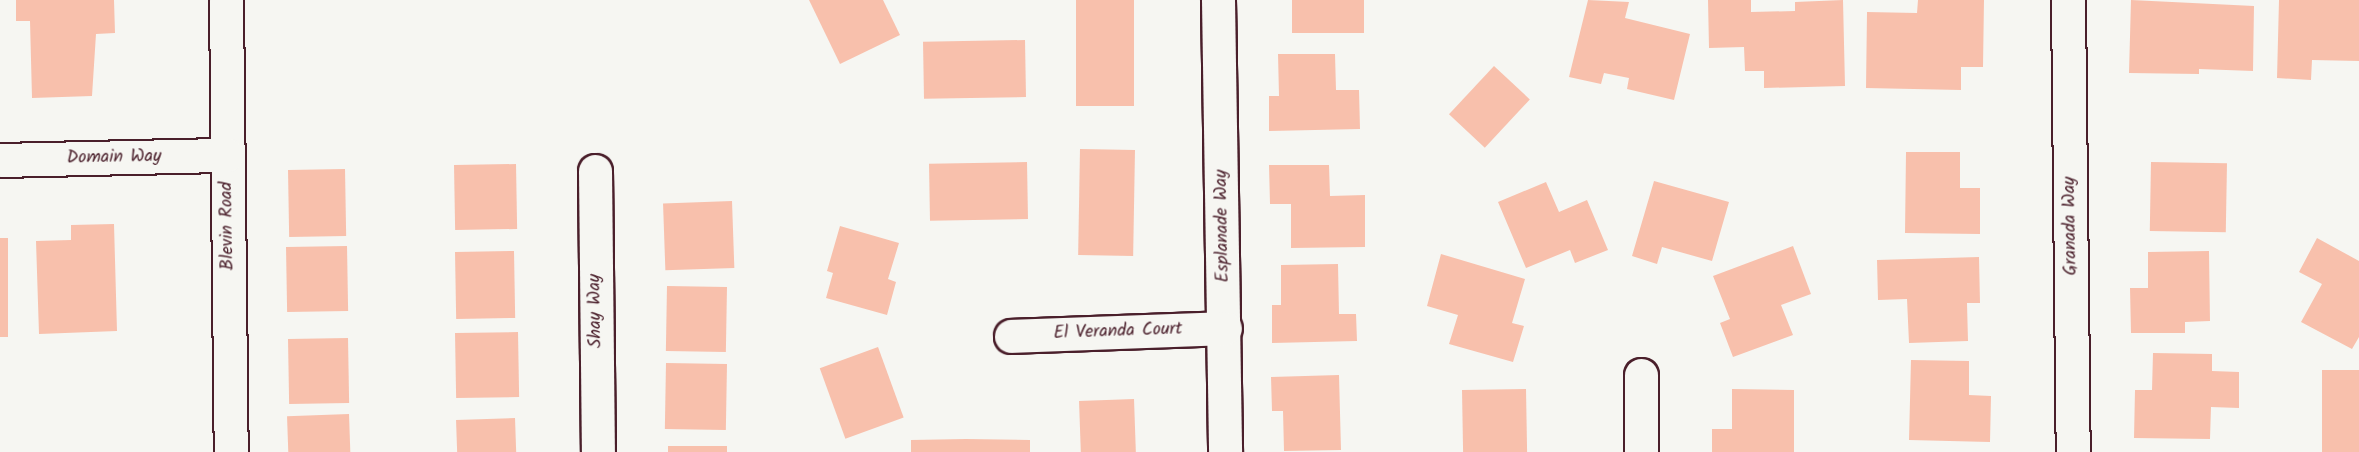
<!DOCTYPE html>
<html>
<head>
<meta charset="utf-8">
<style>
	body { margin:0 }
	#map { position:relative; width:2359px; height:452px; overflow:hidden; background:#f6f6f2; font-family:Kalam,sans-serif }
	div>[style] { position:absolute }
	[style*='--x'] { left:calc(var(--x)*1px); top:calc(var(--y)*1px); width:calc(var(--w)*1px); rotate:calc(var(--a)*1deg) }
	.building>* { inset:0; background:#f8c0ac; transform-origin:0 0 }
	.roads { filter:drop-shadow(2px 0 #4a1f2b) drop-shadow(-2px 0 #4a1f2b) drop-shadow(0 2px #4a1f2b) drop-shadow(0 -2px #4a1f2b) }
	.minor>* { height:33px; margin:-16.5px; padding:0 16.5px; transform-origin:16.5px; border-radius:16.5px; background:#f6f6f2 }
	span { translate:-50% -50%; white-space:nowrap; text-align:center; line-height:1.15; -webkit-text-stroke:4.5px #f6f6f2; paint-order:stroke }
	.street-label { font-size:18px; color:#4a1f2b }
</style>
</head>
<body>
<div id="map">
	<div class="building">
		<i style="clip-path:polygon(16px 0,114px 0,115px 33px,96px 34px,92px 96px,32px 98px,30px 21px,16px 21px)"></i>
		<i style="clip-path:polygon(809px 0,883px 0,900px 35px,840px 64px)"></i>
		<i style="left:1076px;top:0;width:58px;height:106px"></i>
		<i style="left:1292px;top:0;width:72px;height:33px"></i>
		<i style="clip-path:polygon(1588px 0,1629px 2px,1625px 18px,1690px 34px,1674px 100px,1627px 89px,1629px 78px,1604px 73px,1601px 84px,1569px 77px)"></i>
		<i style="clip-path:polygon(1708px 0,1751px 0,1751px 12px,1795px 11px,1795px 2px,1843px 0,1845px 86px,1764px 88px,1764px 71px,1745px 71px,1744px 47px,1709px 48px)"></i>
		<i style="clip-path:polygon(1918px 0,1984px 0,1983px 67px,1961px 67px,1961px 90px,1866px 88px,1867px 12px,1917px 13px)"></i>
		<i style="clip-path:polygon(2131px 0,2254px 6px,2253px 71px,2199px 69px,2199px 74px,2129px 73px)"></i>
		<i style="clip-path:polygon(2279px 0,2359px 0,2359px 61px,2312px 60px,2311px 80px,2277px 78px)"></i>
		<i style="left:1025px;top:40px;width:57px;height:102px;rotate:89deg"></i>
		<i style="clip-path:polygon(1278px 54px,1335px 54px,1336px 90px,1359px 90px,1360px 129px,1269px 131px,1269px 96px,1279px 96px)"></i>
		<i style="left:1494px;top:66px;width:49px;height:66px;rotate:43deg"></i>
		<i style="left:1080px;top:149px;width:55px;height:106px;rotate:1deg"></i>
		<i style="clip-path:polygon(1906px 152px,1960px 152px,1960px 188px,1980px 188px,1980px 234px,1905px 233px)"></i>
		<i style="left:1027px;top:162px;width:57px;height:98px;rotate:89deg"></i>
		<i style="left:2151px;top:162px;width:76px;height:69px;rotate:1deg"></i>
		<i style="left:516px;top:164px;width:65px;height:62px;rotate:89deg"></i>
		<i style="clip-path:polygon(1269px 165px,1329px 165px,1330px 196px,1365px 195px,1365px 247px,1291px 248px,1291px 204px,1270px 204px)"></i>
		<i style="left:345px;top:169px;width:67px;height:57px;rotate:89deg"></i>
		<i style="clip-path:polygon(1654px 181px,1729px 202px,1712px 261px,1662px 247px,1657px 264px,1632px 256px)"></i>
		<i style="clip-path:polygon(1546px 182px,1559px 212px,1587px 200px,1608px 250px,1575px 263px,1570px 250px,1526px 268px,1498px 202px)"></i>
		<i style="left:732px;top:201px;width:67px;height:69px;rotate:88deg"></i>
		<i style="clip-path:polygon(114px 224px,117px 331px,39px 334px,36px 241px,71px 240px,71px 225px)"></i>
		<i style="clip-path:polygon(840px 226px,899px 243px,888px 279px,896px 282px,887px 315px,826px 298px,833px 273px,827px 271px)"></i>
		<i style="left:0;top:238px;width:8px;height:99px"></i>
		<i style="clip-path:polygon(2317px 238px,2359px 261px,2359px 337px,2352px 349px,2301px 322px,2322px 284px,2299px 272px)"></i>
		<i style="left:347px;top:246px;width:65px;height:61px;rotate:89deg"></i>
		<i style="clip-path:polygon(1793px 246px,1811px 294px,1781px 305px,1793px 335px,1733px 357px,1720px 323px,1730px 319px,1713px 276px)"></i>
		<i style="left:514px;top:251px;width:67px;height:59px;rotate:89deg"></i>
		<i style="clip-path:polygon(2209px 251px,2210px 321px,2185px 322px,2185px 333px,2131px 333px,2130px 288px,2148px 288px,2148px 252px)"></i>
		<i style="clip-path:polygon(1441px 254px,1525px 279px,1512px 323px,1524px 326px,1513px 362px,1449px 344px,1458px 315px,1427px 306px)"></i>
		<i style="clip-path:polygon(1979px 257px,1980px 303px,1967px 303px,1968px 341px,1909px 343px,1907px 299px,1878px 300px,1877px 260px)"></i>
		<i style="clip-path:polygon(1338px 264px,1339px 314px,1356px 314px,1357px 341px,1272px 343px,1272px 305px,1281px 305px,1281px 265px)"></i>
		<i style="left:667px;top:286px;width:60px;height:65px;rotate:1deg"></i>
		<i style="left:518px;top:332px;width:65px;height:63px;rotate:89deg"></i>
		<i style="left:348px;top:338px;width:65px;height:60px;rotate:89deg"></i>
		<i style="left:878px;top:347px;width:75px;height:62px;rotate:70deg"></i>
		<i style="clip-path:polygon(2153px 353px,2212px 354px,2212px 371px,2239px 372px,2239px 408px,2211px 407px,2210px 439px,2134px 438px,2135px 390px,2152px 390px)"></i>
		<i style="clip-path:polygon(1911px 360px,1969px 361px,1969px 395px,1991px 396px,1990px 442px,1909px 440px)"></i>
		<i style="left:666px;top:363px;width:61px;height:66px;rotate:1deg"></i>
		<i style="left:2359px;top:370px;width:82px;height:37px;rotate:90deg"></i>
		<i style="clip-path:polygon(1339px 375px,1341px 450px,1284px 451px,1283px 411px,1272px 411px,1271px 377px)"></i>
		<i style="left:1526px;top:389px;width:63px;height:64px;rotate:89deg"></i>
		<i style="clip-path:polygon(1732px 389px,1794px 390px,1794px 452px,1712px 452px,1712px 429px,1732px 429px)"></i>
		<i style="left:1134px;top:399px;width:53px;height:55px;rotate:88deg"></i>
		<i style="left:349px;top:414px;width:38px;height:62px;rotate:88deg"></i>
		<i style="left:515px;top:418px;width:34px;height:59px;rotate:88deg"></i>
		<i style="clip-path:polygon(966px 439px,1030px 440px,1030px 452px,911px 452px,911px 440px)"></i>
		<i style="left:668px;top:446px;width:59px;height:6px"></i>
	</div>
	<div class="roads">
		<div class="minor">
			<i style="--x:226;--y:0;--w:452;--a:89.4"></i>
			<i style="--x:1218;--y:0;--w:452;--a:89.1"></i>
			<i style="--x:2068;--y:0;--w:452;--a:89.4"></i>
			<i style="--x:0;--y:160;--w:227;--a:-1.3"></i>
			<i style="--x:595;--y:171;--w:281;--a:89.4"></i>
			<i style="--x:1011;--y:336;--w:214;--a:-2.1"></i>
			<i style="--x:1641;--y:375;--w:77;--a:90"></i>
		</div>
	</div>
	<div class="street-label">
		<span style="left:114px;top:158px;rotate:-1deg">Domain Way</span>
		<span style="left:228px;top:226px;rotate:-91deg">Blevin Road</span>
		<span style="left:1223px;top:226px;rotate:-91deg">Esplanade Way</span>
		<span style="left:2071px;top:226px;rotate:-91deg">Granada Way</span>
		<span style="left:596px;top:311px;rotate:-91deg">Shay Way</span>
		<span style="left:1118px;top:332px;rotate:-2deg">El Veranda Court</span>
	</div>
</div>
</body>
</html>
